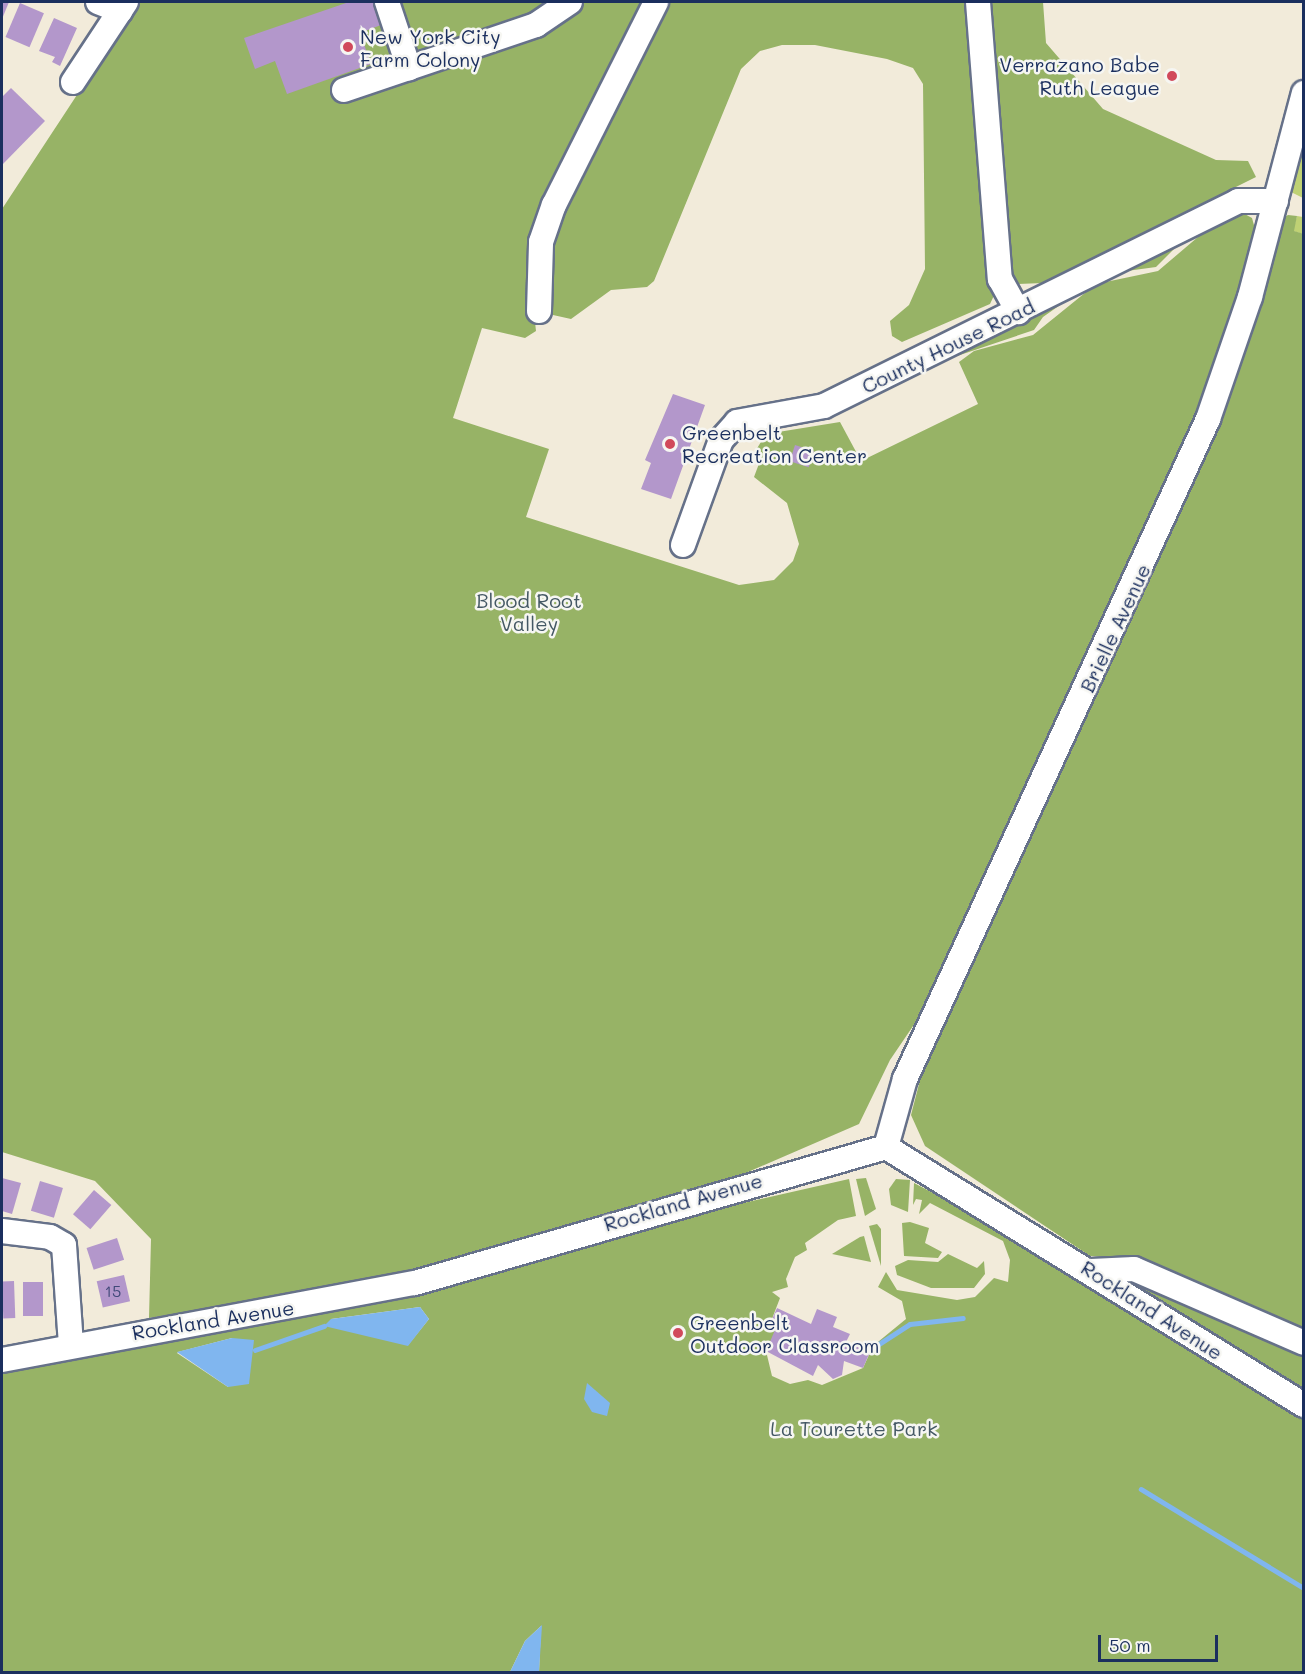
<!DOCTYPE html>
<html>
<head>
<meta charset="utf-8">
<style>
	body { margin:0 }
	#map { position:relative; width:1305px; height:1674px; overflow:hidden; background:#f2ebda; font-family:Mali,sans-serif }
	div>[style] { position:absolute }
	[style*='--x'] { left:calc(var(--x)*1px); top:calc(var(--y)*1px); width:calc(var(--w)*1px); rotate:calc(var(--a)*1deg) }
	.green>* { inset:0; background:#bfd174 }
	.forest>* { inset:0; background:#97b366 }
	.water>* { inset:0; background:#80b6ef }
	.stream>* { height:4.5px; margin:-2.25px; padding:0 2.25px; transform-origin:2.25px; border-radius:2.25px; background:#80b6ef }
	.building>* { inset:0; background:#b397cb; transform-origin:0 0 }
	.roads { filter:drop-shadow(2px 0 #667189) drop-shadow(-2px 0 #667189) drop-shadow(0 2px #667189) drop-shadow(0 -2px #667189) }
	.minor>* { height:24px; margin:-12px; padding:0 12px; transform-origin:12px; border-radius:12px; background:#fff }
	.dots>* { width:16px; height:16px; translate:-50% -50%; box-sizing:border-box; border:3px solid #f6f6f2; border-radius:50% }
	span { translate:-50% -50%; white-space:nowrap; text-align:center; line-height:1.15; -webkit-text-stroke:5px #f6f6f2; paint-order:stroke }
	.number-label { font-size:16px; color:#414979 }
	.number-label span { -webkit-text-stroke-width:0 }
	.poi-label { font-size:20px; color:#1b2f5e }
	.left { translate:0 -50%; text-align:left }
	.right { translate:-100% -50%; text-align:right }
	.street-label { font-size:20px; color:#1b2f5e }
	.park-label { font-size:20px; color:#445864 }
	.frame { position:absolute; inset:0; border:3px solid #1b2f5e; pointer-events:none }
	.scale { position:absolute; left:1098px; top:1635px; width:120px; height:27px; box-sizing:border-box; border:3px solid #1b2f5e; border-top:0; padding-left:8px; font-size:18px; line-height:21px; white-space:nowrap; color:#1b2f5e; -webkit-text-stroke:4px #f6f6f2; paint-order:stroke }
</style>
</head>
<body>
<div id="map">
	<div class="green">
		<i style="clip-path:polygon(1303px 142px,1304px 198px,1303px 198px,1291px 192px)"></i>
		<i style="clip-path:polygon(1297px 216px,1303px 217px,1303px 234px,1293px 231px)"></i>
	</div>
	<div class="forest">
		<i style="clip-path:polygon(138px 2px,648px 2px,562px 165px,533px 304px,536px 331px,525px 338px,482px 328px,453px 418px,549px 449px,526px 517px,739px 585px,774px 580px,793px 561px,799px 544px,787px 503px,754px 477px,760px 461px,754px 453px,766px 434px,840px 422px,861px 461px,978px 404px,959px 362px,974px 351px,1033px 335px,1096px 284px,1158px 271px,1205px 231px,1241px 212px,1252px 218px,1257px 236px,1204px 405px,928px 1004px,890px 1060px,859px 1124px,725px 1182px,367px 1284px,149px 1318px,151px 1239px,95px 1181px,2px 1152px,2px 209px)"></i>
		<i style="clip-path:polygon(659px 2px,974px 2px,997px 289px,990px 304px,902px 342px,892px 336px,890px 321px,909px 305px,925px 269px,923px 84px,913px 68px,887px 59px,815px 45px,782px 45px,760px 51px,741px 69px,654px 281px,647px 287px,611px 290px,571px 319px,553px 315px,550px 237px)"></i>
		<i style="clip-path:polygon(983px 2px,1043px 2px,1046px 43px,1103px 109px,1216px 160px,1248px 161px,1256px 177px,1043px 283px,1018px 284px,1008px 270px)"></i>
		<i style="clip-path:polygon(1288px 215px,1297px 216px,1294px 231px,1304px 234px,1303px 1337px,1122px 1258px,1090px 1256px,925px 1146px,911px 1115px,926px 1057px,1201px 466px,1229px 400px,1283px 218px)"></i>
		<i style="clip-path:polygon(1182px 241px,1156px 267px,1112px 273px)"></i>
		<i style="clip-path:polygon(1080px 291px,1043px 317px,1034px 330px,957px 356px,958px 350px)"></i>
		<i style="clip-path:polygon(866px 1178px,876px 1209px,865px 1216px,856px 1179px)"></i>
		<i style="clip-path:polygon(evenodd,849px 1179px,856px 1216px,838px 1220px,805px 1243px,807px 1250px,795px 1257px,786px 1279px,788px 1287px,772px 1292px,780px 1298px,770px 1324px,782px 1329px,766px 1351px,772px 1376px,790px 1384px,808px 1380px,822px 1385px,863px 1368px,873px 1346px,906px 1319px,902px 1301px,878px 1287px,886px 1272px,897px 1290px,957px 1300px,975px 1297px,994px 1278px,1008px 1282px,1010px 1260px,1003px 1241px,930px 1203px,919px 1214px,922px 1200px,916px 1199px,913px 1205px,914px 1183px,983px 1219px,1303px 1416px,1303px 1672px,539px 1672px,541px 1626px,525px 1641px,510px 1672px,2px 1672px,2px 1372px,425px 1291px,651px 1224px,849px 1179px,420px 1307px,429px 1319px,408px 1345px,331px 1319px,420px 1307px,849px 1179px,232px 1338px,228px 1387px,177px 1353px,178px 1352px,232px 1338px)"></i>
		<i style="clip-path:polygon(896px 1179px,910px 1180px,908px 1212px,891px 1205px,889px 1189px)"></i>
		<i style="clip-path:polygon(910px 1222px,929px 1228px,925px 1243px,942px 1252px,938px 1258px,904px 1256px,902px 1223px)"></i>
		<i style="clip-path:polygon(877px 1224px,881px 1229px,881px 1266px,869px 1226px)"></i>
		<i style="clip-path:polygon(864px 1236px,871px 1262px,832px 1254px,860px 1237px)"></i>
		<i style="clip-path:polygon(948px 1254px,977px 1268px,984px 1261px,985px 1274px,974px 1288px,931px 1288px,897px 1275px,895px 1266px,908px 1260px,938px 1262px)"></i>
		<i style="clip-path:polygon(1134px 1278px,1303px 1353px,1303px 1394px,1149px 1297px,1130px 1282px)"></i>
	</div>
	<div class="water">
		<i style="clip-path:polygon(420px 1307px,429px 1319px,408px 1346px,324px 1326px,331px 1319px)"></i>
		<i style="clip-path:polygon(232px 1338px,254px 1340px,249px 1384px,228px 1387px,177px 1352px)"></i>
		<i style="clip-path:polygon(587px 1383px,610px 1403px,607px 1416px,592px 1412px,584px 1399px)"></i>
		<i style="clip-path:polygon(542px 1625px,539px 1672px,510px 1672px,525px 1641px)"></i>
	</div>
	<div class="stream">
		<i style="--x:876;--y:1346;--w:40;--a:-32.9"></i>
		<i style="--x:910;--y:1324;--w:53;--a:-6.5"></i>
		<i style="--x:255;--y:1350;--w:73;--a:-19.2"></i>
		<i style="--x:1141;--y:1489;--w:191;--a:31.3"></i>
	</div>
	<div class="building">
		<i style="clip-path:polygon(2px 2px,9px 2px,2px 19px)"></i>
		<i style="clip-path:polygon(349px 2px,373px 2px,381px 25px,360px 33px,371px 64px,287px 94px,275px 61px,255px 69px,244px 38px)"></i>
		<i style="left:20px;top:3px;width:26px;height:37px;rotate:23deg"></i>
		<i style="clip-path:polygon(54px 18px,77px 28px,60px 66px,52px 62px,55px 57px,39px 51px)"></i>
		<i style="clip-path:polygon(11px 88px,45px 121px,2px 165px,2px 97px)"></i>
		<i style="clip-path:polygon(673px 394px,705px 405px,671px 499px,641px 489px,651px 463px,645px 460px)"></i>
		<i style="left:795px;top:445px;width:20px;height:17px;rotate:18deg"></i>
		<i style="clip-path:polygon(2px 1178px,21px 1183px,12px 1214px,2px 1211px)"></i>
		<i style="left:40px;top:1181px;width:24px;height:31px;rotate:17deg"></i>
		<i style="left:94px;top:1190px;width:23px;height:32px;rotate:41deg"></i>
		<i style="left:117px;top:1238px;width:23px;height:32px;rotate:72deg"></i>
		<i style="left:124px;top:1275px;width:27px;height:28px;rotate:77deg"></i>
		<i style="left:14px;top:1281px;width:37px;height:12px;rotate:88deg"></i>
		<i style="left:23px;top:1282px;width:20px;height:34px"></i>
		<i style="clip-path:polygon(777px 1308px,811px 1324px,817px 1309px,837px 1317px,833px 1327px,850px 1334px,846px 1342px,870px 1352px,863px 1368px,844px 1361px,842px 1375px,833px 1379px,818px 1365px,813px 1376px,766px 1351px,775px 1330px,782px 1329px,770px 1324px)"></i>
	</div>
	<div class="roads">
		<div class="minor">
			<i style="--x:98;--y:2;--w:24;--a:22"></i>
			<i style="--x:387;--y:2;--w:70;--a:71.6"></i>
			<i style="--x:978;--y:2;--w:278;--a:85.5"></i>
			<i style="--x:1000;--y:279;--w:38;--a:61"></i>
			<i style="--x:73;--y:82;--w:96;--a:-56.5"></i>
			<i style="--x:344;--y:90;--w:203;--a:-18.7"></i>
			<i style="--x:536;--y:25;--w:41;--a:-34.1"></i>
			<i style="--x:539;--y:311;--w:69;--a:-88.3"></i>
			<i style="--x:541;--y:242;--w:39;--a:-71"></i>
			<i style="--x:554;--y:205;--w:227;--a:-63.3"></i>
			<i style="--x:683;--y:545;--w:112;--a:-70.1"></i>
			<i style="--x:721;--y:440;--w:24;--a:-48"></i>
			<i style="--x:737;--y:422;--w:88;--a:-10.4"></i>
			<i style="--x:824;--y:406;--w:462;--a:-26.3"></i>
			<i style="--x:1238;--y:201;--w:38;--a:0"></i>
			<i style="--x:886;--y:1147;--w:71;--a:-74.4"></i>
			<i style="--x:905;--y:1079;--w:726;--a:-65.34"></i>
			<i style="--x:1208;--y:419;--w:129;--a:-71"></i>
			<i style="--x:1250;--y:297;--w:211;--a:-75.2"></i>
			<i style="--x:2;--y:1231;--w:48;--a:7.1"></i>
			<i style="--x:50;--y:1237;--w:16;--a:30"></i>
			<i style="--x:64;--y:1245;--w:99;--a:86"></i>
			<i style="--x:1091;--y:1271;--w:43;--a:-2.7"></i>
			<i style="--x:1134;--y:1269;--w:185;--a:23.5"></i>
			<i style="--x:2;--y:1360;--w:420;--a:-10.6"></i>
			<i style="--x:415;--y:1283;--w:490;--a:-16.1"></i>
			<i style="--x:886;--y:1147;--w:491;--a:31.7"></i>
		</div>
	</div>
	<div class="dots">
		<i style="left:348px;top:47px;background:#d1495b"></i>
		<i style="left:1172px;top:76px;background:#d1495b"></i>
		<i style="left:670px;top:444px;background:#d1495b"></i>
		<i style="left:678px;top:1333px;background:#d1495b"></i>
	</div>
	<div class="number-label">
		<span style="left:113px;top:1291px">15</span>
	</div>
	<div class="poi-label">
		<span class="left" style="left:360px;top:48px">New York City<br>Farm Colony</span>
		<span class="right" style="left:1160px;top:76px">Verrazano Babe<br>Ruth League</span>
		<span class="left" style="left:682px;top:444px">Greenbelt<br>Recreation Center</span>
		<span class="left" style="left:690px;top:1334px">Greenbelt<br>Outdoor Classroom</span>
	</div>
	<div class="street-label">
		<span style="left:948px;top:346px;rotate:-26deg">County House Road</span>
		<span style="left:1115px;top:628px;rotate:-65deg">Brielle Avenue</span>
		<span style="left:683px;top:1202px;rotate:-16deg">Rockland Avenue</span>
		<span style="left:1152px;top:1310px;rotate:33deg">Rockland Avenue</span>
		<span style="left:213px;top:1320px;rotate:-9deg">Rockland Avenue</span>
	</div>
	<div class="park-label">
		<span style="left:529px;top:612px">Blood Root<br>Valley</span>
		<span style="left:854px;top:1428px">La Tourette Park</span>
	</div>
	<div class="frame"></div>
	<div class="scale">50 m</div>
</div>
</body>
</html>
